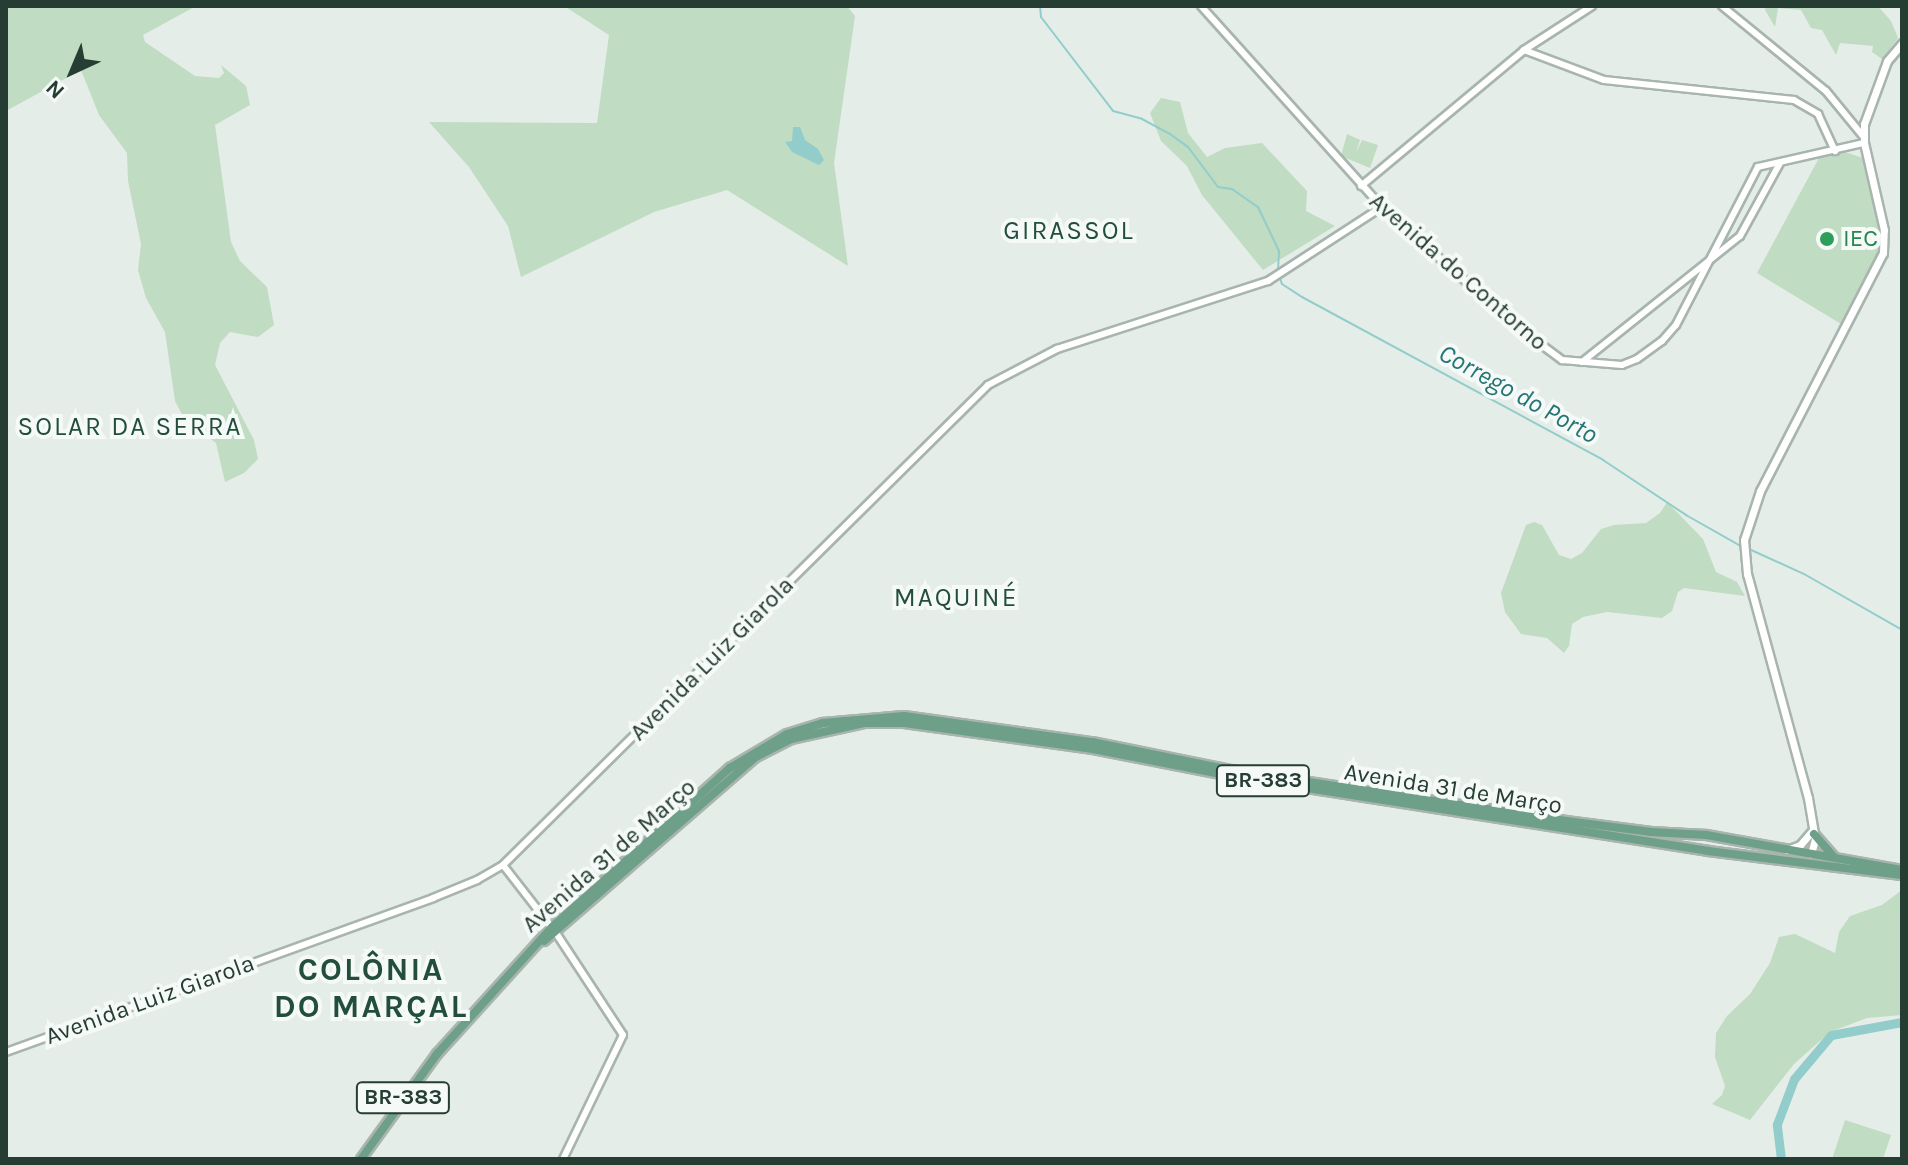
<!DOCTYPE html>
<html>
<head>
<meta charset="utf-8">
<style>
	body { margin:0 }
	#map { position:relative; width:1908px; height:1165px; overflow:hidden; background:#e5ede8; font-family:Karla,sans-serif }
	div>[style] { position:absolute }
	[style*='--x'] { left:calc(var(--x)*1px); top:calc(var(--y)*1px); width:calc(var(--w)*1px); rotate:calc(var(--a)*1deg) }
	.green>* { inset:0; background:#c0dcc2 }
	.water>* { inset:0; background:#92cdcb }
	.stream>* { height:2px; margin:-1px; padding:0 1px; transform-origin:1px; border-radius:1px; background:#92cdcb }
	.river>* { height:9px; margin:-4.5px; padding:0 4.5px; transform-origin:4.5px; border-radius:4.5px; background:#92cdcb }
	.roads { filter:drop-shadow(2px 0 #a8b5ae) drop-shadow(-2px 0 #a8b5ae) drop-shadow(0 2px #a8b5ae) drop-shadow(0 -2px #a8b5ae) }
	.tertiary>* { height:6px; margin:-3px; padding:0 3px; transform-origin:3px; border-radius:3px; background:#fff }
	.secondary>* { height:7px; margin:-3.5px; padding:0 3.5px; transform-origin:3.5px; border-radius:3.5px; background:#fff }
	.primary>* { height:8px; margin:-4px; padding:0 4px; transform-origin:4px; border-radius:4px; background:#6d9f89 }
	.dots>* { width:22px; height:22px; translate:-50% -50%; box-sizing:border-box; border:4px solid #f5f9f7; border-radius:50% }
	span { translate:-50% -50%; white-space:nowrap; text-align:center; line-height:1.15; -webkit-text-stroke:8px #f5f9f7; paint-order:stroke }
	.shield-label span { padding:2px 6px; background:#f5f9f7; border:2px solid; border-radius:6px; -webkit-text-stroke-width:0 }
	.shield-label { font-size:22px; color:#253d32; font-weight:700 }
	.leisure-label { font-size:24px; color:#27864d }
	.left { translate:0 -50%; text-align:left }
	.street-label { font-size:24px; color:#253d32 }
	.neighbourhood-label { font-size:26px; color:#224e3b; letter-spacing:2px }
	.water-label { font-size:26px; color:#247574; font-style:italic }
	.district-label { font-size:32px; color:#224e3b; font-weight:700; letter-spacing:2px }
	.frame { position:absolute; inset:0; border:8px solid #253d32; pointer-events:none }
	.north { position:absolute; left:32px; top:32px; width:80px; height:80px; -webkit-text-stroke:6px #f5f9f7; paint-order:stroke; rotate:224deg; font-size:22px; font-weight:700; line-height:32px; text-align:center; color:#253d32 }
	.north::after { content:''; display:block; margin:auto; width:28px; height:36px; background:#253d32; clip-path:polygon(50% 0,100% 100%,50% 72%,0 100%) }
</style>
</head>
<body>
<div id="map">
	<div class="green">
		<i style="clip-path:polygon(6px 6px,196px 6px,143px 35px,145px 42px,195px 76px,219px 78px,224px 73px,221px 65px,246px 86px,250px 105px,215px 125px,231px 242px,240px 261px,267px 287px,274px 325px,258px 337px,230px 332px,220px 343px,215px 365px,254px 440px,258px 459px,244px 473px,225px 482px,216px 443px,184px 418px,175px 401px,165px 332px,146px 298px,138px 270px,141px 244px,128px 181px,127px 153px,99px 115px,81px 70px,6px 111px)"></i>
		<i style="clip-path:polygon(564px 6px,847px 6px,855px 16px,834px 163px,848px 266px,727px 190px,654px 212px,521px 277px,508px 226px,469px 167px,429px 122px,597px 123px,609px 35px)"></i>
		<i style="clip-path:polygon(1766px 6px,1878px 6px,1891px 21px,1898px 38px,1882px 59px,1872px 52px,1873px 46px,1840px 43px,1836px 55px,1822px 30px,1811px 28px,1801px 10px,1778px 8px,1775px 27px,1765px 10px)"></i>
		<i style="clip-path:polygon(1161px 98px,1180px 102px,1188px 133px,1207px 157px,1225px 148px,1262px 143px,1307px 191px,1306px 211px,1335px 226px,1263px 270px,1202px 195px,1187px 166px,1161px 141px,1150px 113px)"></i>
		<i style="clip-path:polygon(1347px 134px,1360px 140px,1356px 153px,1362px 140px,1378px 145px,1370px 168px,1341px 156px)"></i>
		<i style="clip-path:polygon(1845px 152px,1863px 158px,1880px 228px,1879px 250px,1841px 324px,1757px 273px,1819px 158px)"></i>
		<i style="clip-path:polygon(1667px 502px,1703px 539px,1716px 572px,1737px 582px,1745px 596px,1684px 588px,1678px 592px,1672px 611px,1662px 618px,1607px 612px,1583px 617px,1572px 624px,1569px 646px,1564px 653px,1547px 638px,1521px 634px,1505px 612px,1501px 593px,1526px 525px,1534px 522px,1542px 525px,1559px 555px,1571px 559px,1582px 553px,1601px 529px,1614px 525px,1646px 523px,1660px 513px)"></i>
		<i style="clip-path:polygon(1902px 890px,1902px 1015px,1867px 1018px,1830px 1032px,1794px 1064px,1750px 1120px,1712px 1104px,1722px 1095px,1725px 1086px,1715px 1057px,1716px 1033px,1727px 1016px,1750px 994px,1770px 963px,1779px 937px,1795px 934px,1835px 953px,1839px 932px,1850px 916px,1882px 905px)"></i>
		<i style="clip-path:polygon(1845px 1120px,1891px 1135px,1883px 1159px,1832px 1159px)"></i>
	</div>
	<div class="water">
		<i style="clip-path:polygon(793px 127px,800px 127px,805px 140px,818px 149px,824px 160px,819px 165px,792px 152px,785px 142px,792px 141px)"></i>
	</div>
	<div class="stream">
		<i style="--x:1040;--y:6;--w:11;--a:85"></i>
		<i style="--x:1041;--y:17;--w:118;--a:52.5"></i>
		<i style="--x:1113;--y:111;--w:30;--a:15"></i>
		<i style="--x:1142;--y:119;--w:32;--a:28"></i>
		<i style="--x:1170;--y:134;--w:22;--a:36"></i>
		<i style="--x:1188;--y:147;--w:50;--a:53.1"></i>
		<i style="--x:1218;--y:187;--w:14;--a:8"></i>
		<i style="--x:1232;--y:189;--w:32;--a:35"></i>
		<i style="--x:1258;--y:207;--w:49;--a:64.5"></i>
		<i style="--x:1279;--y:251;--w:20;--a:93"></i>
		<i style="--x:1280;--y:278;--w:6;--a:72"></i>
		<i style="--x:1282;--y:284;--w:24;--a:33"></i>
		<i style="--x:1302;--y:297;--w:342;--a:28.4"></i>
		<i style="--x:1603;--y:460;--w:100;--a:33.5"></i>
		<i style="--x:1686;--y:515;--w:61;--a:29.5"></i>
		<i style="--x:1749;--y:549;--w:60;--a:24.4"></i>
		<i style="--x:1804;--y:574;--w:113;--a:29.7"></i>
	</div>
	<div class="river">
		<i style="--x:1781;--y:1159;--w:35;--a:-97"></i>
		<i style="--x:1777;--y:1124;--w:48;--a:-69.3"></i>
		<i style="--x:1794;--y:1079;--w:57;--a:-49.9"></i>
		<i style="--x:1831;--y:1035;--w:72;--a:-10.4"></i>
	</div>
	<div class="roads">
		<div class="tertiary">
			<i style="--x:1201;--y:6;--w:270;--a:48"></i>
			<i style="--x:1382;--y:207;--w:178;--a:41.6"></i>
			<i style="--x:1515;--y:325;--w:59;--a:36.7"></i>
			<i style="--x:1562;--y:360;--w:60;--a:4.8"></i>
			<i style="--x:1622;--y:365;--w:16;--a:-22"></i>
			<i style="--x:1637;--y:359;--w:31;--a:-36"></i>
			<i style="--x:1662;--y:341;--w:21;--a:-49"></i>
			<i style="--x:1676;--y:325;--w:178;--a:-62.6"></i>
			<i style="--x:1758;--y:167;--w:109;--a:-12.8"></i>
			<i style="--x:1722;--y:6;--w:134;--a:39.3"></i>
			<i style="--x:1826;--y:91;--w:58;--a:50.6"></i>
			<i style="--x:1524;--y:50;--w:85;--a:20.6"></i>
			<i style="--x:1604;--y:80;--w:191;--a:6"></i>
			<i style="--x:1794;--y:100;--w:28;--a:30"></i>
			<i style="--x:1818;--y:114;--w:41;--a:65.3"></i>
			<i style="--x:1361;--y:186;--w:212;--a:-39.8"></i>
			<i style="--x:1524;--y:50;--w:81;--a:-32.9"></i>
			<i style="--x:1582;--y:362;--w:202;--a:-38.6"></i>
			<i style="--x:1740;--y:236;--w:83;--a:-61.3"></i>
			<i style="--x:503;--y:865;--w:86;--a:52.1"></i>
			<i style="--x:556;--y:933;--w:122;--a:56.7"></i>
			<i style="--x:623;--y:1035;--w:138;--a:115.8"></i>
			<i style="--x:6;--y:1052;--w:454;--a:-19.8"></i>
			<i style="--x:433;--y:898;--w:48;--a:-22.2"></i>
			<i style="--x:477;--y:880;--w:30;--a:-30"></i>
			<i style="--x:503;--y:865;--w:682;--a:-44.7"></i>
			<i style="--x:988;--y:385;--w:78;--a:-27.6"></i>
			<i style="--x:1057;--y:349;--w:222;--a:-17.9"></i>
			<i style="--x:1268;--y:281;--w:136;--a:-33"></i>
		</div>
		<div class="secondary">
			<i style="--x:1787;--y:850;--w:14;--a:-21"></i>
			<i style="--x:1800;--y:845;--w:20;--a:-49"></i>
			<i style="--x:1811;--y:854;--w:16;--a:-75"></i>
			<i style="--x:1815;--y:839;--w:42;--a:-99.7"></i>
			<i style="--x:1808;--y:798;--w:232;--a:-105.2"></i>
			<i style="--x:1747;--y:574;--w:34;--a:-95"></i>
			<i style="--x:1744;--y:540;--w:52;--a:-71.9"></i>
			<i style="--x:1760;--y:491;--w:268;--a:-62.7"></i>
			<i style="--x:1883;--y:253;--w:23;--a:-88"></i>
			<i style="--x:1884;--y:230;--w:89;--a:-102.9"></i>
			<i style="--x:1864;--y:143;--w:19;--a:-90"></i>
			<i style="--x:1864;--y:124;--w:67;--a:-69.9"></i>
			<i style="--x:1887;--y:61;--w:23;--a:-50"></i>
		</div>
		<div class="primary">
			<i style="--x:1814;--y:834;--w:29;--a:49"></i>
			<i style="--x:544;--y:941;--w:281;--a:-41"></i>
			<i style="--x:756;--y:757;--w:39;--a:-27"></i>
			<i style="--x:791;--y:739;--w:76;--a:-12.2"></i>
			<i style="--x:865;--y:723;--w:39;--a:0"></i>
			<i style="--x:904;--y:723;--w:191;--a:7.8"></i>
			<i style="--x:1093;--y:749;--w:146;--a:11.1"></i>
			<i style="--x:1236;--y:777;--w:478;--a:8.9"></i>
			<i style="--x:1708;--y:851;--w:195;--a:7.1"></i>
			<i style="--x:361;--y:1159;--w:130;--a:-54.1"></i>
			<i style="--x:437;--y:1054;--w:171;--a:-47.8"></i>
			<i style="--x:552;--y:927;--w:239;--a:-41.8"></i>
			<i style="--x:730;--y:768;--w:66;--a:-30.8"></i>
			<i style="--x:787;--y:734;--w:38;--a:-17"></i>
			<i style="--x:823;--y:723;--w:81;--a:-4.9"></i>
			<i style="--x:904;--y:716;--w:190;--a:7.9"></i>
			<i style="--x:1092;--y:742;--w:147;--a:11.4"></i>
			<i style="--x:1236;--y:771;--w:334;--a:8.6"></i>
			<i style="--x:1566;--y:821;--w:86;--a:7.4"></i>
			<i style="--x:1651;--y:832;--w:55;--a:3.1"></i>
			<i style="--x:1706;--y:835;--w:199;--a:10.1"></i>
		</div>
	</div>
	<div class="dots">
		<i style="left:1827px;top:239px;background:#2e9e5b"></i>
	</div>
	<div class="shield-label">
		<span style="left:1263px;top:781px">BR-383</span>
		<span style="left:403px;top:1098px">BR-383</span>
	</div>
	<div class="leisure-label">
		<span class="left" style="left:1843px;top:239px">IEC</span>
	</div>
	<div class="street-label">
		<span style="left:1458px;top:272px;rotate:41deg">Avenida do Contorno</span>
		<span style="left:712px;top:659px;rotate:-45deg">Avenida Luiz Giarola</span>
		<span style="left:1453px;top:789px;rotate:9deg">Avenida 31 de Março</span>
		<span style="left:609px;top:856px;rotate:-41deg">Avenida 31 de Março</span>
		<span style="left:150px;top:1000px;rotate:-20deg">Avenida Luiz Giarola</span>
	</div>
	<div class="neighbourhood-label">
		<span style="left:1069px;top:231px">GIRASSOL</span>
		<span style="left:130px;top:427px">SOLAR DA SERRA</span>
		<span style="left:956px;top:598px">MAQUINÉ</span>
	</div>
	<div class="water-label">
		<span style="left:1518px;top:394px;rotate:29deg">Corrego do Porto</span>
	</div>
	<div class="district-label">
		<span style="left:371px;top:989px">COLÔNIA<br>DO MARÇAL</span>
	</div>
	<div class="frame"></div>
	<div class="north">N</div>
</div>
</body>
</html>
